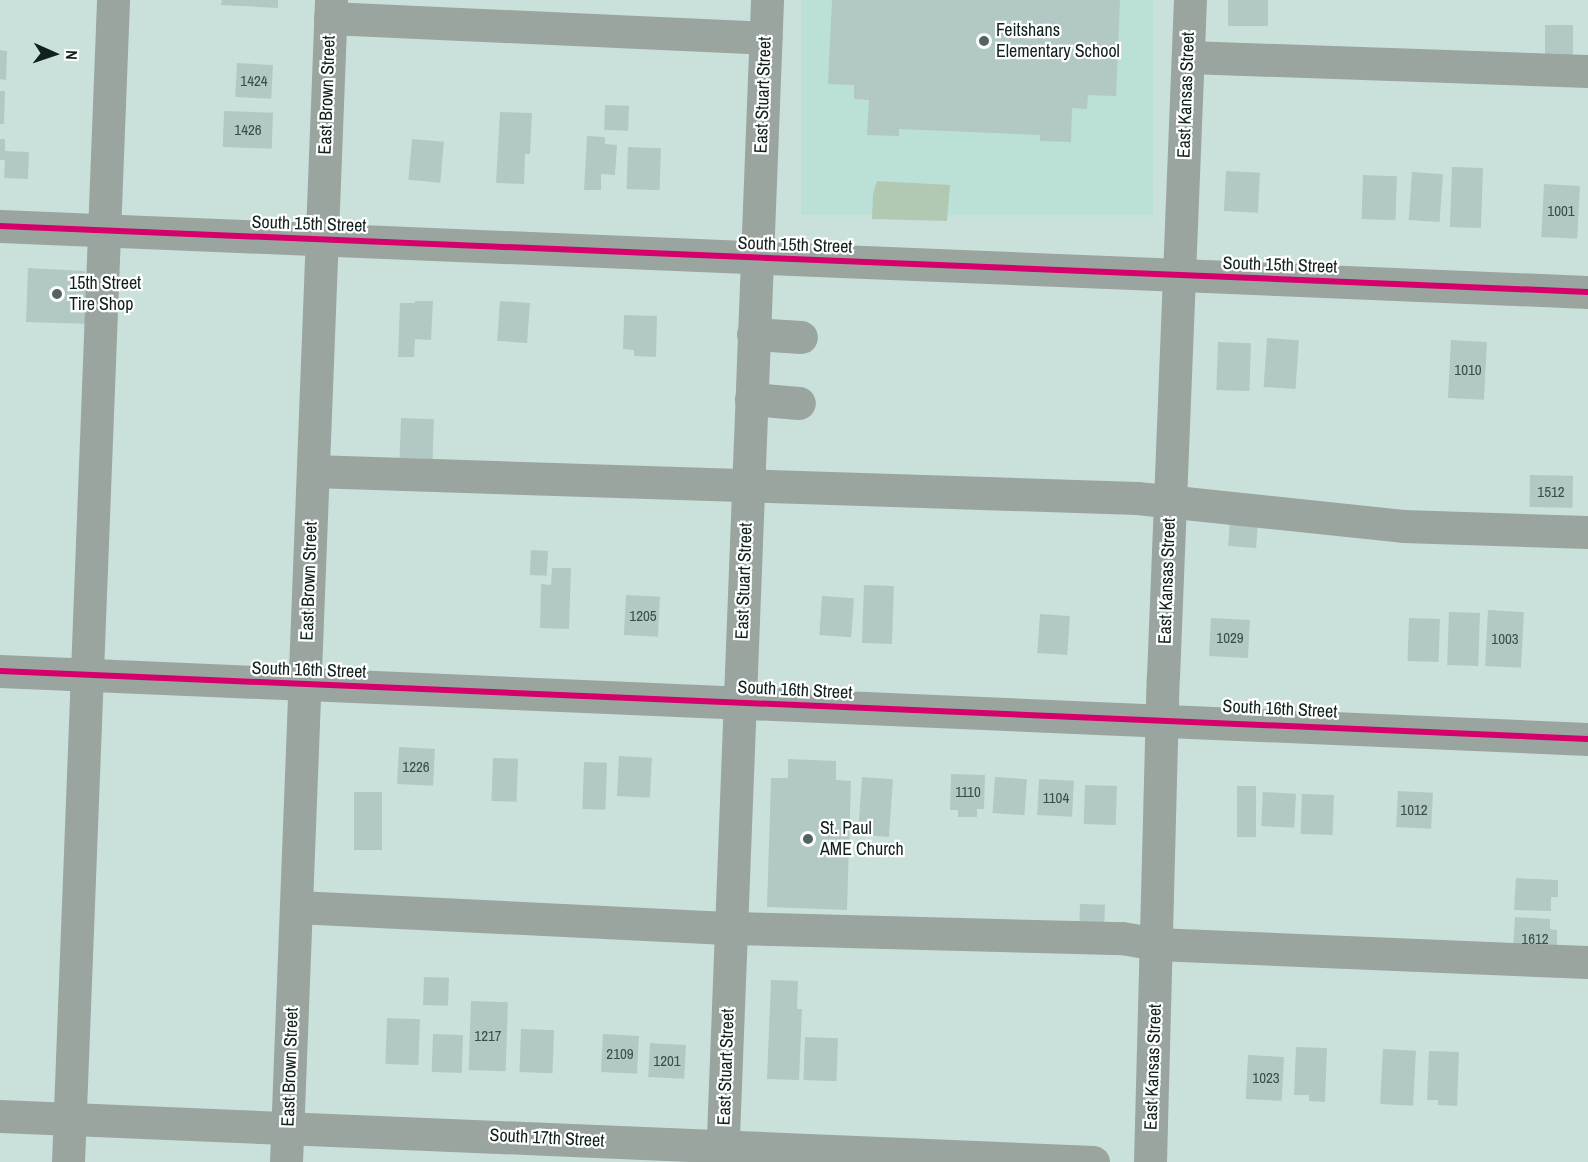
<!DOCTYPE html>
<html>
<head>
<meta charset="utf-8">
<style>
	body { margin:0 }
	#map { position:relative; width:1588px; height:1162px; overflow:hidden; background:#cae1db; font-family:"Archivo Narrow",sans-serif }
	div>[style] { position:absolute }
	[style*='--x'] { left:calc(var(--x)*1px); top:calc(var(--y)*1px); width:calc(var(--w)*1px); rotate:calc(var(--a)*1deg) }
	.built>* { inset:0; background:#bbe0d7; transform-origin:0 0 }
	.green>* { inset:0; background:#b1c9b3 }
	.building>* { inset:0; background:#b1c8c5; transform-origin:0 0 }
	.minor>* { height:33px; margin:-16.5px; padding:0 16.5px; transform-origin:16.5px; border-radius:16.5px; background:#9aa5a0 }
	.cycleway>* { height:6px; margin:-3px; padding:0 3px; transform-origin:3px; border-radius:3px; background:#d6006c }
	.dots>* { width:16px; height:16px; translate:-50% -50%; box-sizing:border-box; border:3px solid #fff; border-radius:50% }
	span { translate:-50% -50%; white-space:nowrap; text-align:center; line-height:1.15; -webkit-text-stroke:4.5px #fff; paint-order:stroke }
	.number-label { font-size:15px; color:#3b4c49 }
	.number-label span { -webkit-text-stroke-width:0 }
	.poi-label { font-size:18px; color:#11211d }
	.left { translate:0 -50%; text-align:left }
	.street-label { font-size:18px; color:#11211d }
	.north { position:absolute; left:24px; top:24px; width:60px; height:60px; -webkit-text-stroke:4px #fff; paint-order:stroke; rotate:93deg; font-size:16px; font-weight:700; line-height:24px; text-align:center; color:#11211d }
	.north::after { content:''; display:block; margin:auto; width:21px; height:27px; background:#11211d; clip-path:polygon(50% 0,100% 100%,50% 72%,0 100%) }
</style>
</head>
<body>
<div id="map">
	<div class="built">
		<i style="left:801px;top:0;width:352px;height:215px"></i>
	</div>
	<div class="green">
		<i style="clip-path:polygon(877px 181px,950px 185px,947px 221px,872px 219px,873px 194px)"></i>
	</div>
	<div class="building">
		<i style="clip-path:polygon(222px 0,278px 0,278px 8px,221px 5px)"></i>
		<i style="clip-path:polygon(832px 0,1120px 0,1116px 96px,1088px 95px,1087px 109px,1072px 108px,1071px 142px,1040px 141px,1040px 135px,899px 129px,899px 136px,867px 135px,869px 100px,854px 99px,854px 85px,828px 84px)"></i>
		<i style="left:1228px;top:0;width:40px;height:26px"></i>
		<i style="left:1545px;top:25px;width:28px;height:31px"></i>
		<i style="clip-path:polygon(0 50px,7px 51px,6px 80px,0 79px)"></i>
		<i style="left:237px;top:63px;width:36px;height:34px;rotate:3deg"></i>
		<i style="clip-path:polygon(0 91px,5px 91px,4px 124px,0 124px)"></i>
		<i style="left:605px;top:105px;width:24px;height:25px;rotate:2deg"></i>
		<i style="left:224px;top:111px;width:49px;height:36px;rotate:2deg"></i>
		<i style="clip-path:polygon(500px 112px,532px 113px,530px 154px,525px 154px,524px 184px,496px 183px)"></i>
		<i style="clip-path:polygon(587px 136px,605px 137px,605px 144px,617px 145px,615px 175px,601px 174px,601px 190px,584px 190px)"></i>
		<i style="clip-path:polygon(0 139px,5px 139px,5px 151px,29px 152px,28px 179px,4px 178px,5px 160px,0 160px)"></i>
		<i style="left:412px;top:139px;width:32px;height:41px;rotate:5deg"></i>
		<i style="left:628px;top:147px;width:33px;height:42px;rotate:2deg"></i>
		<i style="left:1452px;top:167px;width:31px;height:60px;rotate:2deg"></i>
		<i style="left:1226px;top:171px;width:34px;height:40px;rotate:3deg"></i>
		<i style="left:1412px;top:172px;width:31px;height:48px;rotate:4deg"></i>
		<i style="left:1363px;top:175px;width:34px;height:44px;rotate:2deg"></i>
		<i style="left:1544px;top:184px;width:36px;height:53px;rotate:3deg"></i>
		<i style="clip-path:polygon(28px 268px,84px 271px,92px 281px,91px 324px,26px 322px)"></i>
		<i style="clip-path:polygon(415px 301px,433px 301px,431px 340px,415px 339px,414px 357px,398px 357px,400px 303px,415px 303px)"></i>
		<i style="left:500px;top:301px;width:30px;height:40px;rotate:4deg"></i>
		<i style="clip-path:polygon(624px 315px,657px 316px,656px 357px,634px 356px,634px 350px,623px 349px)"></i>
		<i style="left:1267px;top:338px;width:32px;height:49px;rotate:4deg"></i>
		<i style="left:1451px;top:340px;width:36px;height:58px;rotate:3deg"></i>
		<i style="left:1218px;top:342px;width:33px;height:48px;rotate:2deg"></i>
		<i style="left:401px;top:418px;width:33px;height:40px;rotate:2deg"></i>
		<i style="left:1530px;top:475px;width:43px;height:32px;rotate:1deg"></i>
		<i style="left:1230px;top:520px;width:28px;height:26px;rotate:4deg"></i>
		<i style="left:531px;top:550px;width:17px;height:25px;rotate:3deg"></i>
		<i style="clip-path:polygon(552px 568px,571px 568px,569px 629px,540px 628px,541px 584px,551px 585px)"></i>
		<i style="left:864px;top:585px;width:30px;height:58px;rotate:2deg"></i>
		<i style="left:626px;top:595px;width:34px;height:40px;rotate:3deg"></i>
		<i style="left:822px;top:596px;width:32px;height:39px;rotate:4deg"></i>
		<i style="left:1488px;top:610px;width:36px;height:56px;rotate:3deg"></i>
		<i style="left:1449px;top:612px;width:31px;height:53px;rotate:2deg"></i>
		<i style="left:1040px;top:614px;width:30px;height:39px;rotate:4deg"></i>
		<i style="left:1211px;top:618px;width:39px;height:38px;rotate:3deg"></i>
		<i style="left:1409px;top:618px;width:31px;height:43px;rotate:2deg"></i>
		<i style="left:399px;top:747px;width:36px;height:37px;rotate:3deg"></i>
		<i style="left:619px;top:756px;width:33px;height:40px;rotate:3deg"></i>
		<i style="left:493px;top:758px;width:25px;height:43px;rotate:2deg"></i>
		<i style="clip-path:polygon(788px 759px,836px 761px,836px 780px,851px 781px,847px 910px,767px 907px,771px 778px,788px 778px)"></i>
		<i style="left:584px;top:762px;width:23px;height:47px;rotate:2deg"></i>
		<i style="clip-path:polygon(951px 774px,985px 775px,984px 809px,977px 809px,977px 817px,958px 817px,958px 810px,950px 810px)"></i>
		<i style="left:862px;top:777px;width:31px;height:58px;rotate:4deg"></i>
		<i style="left:995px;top:777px;width:32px;height:36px;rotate:4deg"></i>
		<i style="left:1039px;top:779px;width:35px;height:36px;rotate:3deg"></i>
		<i style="left:1085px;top:785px;width:32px;height:39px;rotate:2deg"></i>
		<i style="left:1237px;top:786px;width:19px;height:51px"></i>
		<i style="left:1398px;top:791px;width:35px;height:36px;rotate:3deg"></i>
		<i style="left:354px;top:792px;width:28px;height:58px"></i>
		<i style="left:1263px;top:792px;width:33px;height:34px;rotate:3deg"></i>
		<i style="left:1302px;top:794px;width:32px;height:40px;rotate:2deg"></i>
		<i style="clip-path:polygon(1516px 878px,1558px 880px,1558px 897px,1551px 897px,1551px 911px,1514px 910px)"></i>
		<i style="left:1080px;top:904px;width:25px;height:23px;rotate:2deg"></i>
		<i style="clip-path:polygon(1515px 917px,1550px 919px,1550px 929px,1557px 930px,1557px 950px,1513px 948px)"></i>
		<i style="left:424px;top:977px;width:25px;height:28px;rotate:2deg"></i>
		<i style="clip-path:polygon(771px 980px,798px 981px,797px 1009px,802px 1009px,799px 1080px,767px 1079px)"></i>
		<i style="left:471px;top:1001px;width:37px;height:69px;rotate:2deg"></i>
		<i style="left:387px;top:1018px;width:33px;height:46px;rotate:2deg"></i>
		<i style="left:521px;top:1029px;width:33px;height:43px;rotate:2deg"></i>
		<i style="left:433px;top:1034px;width:30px;height:38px;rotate:2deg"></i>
		<i style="left:603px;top:1034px;width:36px;height:38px;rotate:3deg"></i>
		<i style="left:805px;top:1037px;width:33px;height:43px;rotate:2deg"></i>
		<i style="left:650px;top:1043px;width:36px;height:34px;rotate:3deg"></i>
		<i style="clip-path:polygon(1296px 1047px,1327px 1048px,1325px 1102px,1309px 1101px,1309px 1095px,1294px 1095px)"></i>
		<i style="left:1383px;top:1049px;width:33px;height:55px;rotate:3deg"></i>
		<i style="clip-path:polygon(1429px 1051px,1459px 1052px,1457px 1106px,1438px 1105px,1438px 1100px,1427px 1100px)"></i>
		<i style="left:1248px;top:1055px;width:36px;height:44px;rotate:3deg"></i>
	</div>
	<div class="minor">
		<i style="--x:330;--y:18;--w:436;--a:2.6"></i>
		<i style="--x:1188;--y:57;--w:400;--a:2"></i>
		<i style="--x:0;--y:226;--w:1589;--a:2.38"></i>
		<i style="--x:753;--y:334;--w:48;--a:3.6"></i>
		<i style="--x:751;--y:399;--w:48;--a:4.8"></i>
		<i style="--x:313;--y:471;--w:824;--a:1.88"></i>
		<i style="--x:1137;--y:498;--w:267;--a:6"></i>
		<i style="--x:1403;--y:526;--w:185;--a:1.9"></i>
		<i style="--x:0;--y:671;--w:1589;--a:2.45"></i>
		<i style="--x:297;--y:907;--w:435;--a:2.8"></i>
		<i style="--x:731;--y:928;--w:391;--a:1.5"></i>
		<i style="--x:1122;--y:938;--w:35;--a:10"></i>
		<i style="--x:1156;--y:944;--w:432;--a:2.4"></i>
		<i style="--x:0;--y:1116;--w:1094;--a:2.41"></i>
		<i style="--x:68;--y:1162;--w:1163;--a:-87.78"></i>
		<i style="--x:286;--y:1162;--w:1163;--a:-87.78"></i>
		<i style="--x:722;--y:1162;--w:1163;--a:-87.78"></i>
		<i style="--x:1150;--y:1162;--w:485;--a:-88.5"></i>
		<i style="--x:1163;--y:677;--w:678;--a:-87.72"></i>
	</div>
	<div class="cycleway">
		<i style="--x:0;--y:226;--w:1589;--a:2.38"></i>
		<i style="--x:0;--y:671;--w:1589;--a:2.45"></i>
	</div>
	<div class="dots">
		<i style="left:984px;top:41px;background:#526460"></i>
		<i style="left:57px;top:294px;background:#526460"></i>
		<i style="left:808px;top:839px;background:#526460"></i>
	</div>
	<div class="number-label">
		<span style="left:254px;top:81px">1424</span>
		<span style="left:248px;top:130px">1426</span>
		<span style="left:1561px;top:211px">1001</span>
		<span style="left:1468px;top:370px">1010</span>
		<span style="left:1551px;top:492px">1512</span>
		<span style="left:643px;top:616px">1205</span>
		<span style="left:1230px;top:638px">1029</span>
		<span style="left:1505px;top:639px">1003</span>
		<span style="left:416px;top:767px">1226</span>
		<span style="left:968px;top:792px">1110</span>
		<span style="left:1056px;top:798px">1104</span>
		<span style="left:1414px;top:810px">1012</span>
		<span style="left:1535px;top:939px">1612</span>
		<span style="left:488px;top:1036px">1217</span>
		<span style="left:620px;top:1054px">2109</span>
		<span style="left:667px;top:1061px">1201</span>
		<span style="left:1266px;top:1078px">1023</span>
	</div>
	<div class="poi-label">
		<span class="left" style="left:996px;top:41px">Feitshans<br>Elementary School</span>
		<span class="left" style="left:69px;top:294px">15th Street<br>Tire Shop</span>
		<span class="left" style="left:820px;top:839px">St. Paul<br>AME Church</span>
	</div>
	<div class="street-label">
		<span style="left:327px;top:95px;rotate:-88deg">East Brown Street</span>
		<span style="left:763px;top:95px;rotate:-88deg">East Stuart Street</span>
		<span style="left:1186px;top:95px;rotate:-88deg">East Kansas Street</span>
		<span style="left:309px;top:224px;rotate:2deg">South 15th Street</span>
		<span style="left:795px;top:245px;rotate:2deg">South 15th Street</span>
		<span style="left:1280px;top:265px;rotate:2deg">South 15th Street</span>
		<span style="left:309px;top:581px;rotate:-88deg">East Brown Street</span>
		<span style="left:744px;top:581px;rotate:-88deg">East Stuart Street</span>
		<span style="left:1167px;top:581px;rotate:-88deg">East Kansas Street</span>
		<span style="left:309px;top:670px;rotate:2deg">South 16th Street</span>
		<span style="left:795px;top:690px;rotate:3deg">South 16th Street</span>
		<span style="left:1280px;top:709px;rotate:3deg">South 16th Street</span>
		<span style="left:290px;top:1067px;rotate:-88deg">East Brown Street</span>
		<span style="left:726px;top:1067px;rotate:-88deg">East Stuart Street</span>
		<span style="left:1153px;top:1067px;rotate:-88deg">East Kansas Street</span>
		<span style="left:547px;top:1138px;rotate:3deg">South 17th Street</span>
	</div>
	<div class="north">N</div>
</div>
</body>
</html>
